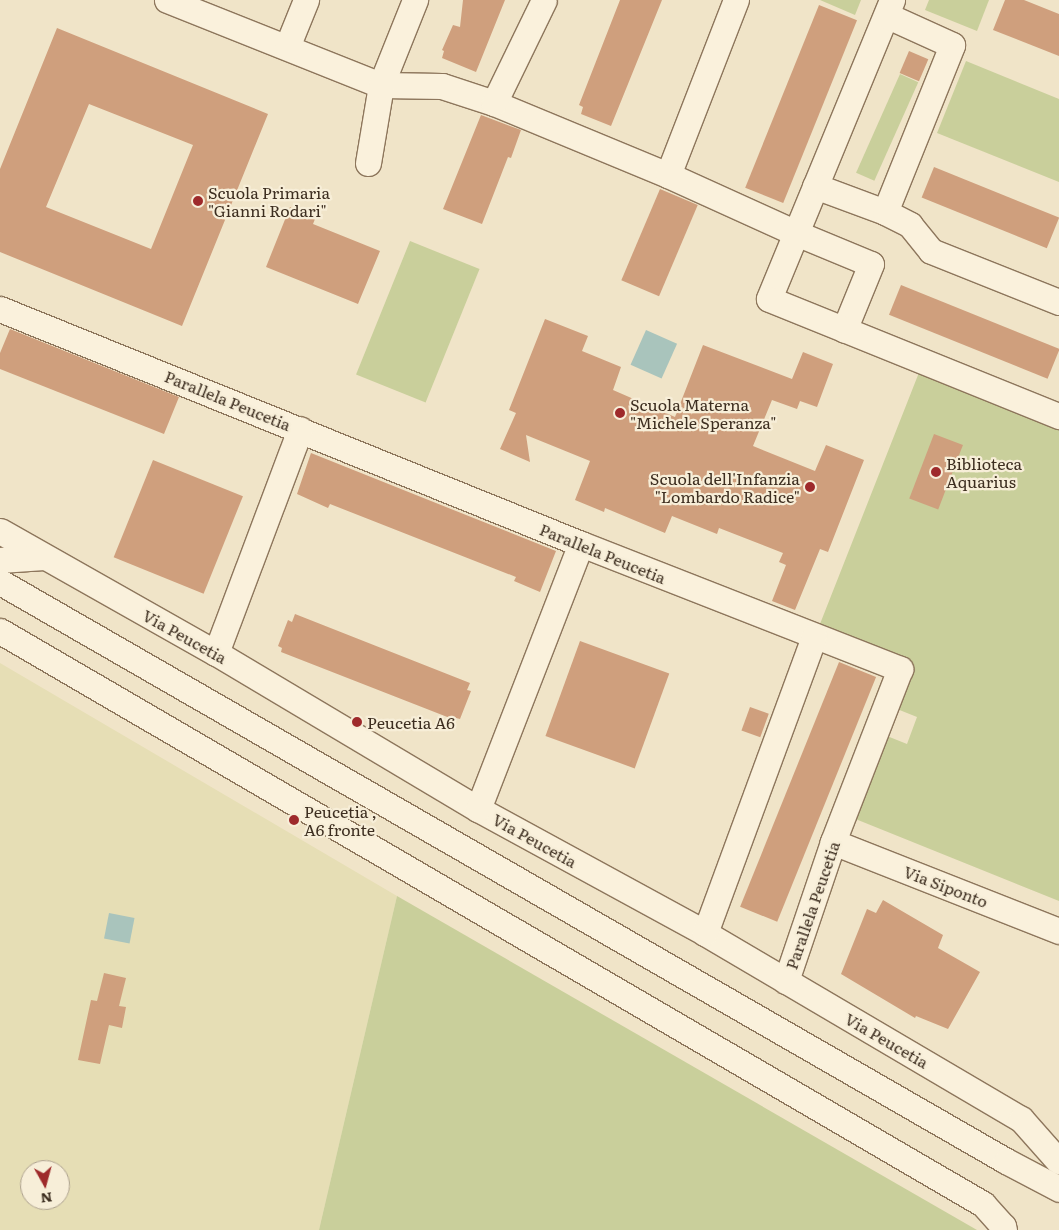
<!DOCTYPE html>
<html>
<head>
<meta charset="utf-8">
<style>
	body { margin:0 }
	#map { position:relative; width:1059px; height:1230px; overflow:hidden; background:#f0e4c8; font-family:Literata,serif }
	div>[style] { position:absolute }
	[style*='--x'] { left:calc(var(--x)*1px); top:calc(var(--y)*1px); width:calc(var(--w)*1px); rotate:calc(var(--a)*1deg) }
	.farmland>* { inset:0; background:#e6deb5 }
	.green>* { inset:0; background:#c9cf9b; transform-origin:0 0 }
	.water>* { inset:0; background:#a9c4bc; transform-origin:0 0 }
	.building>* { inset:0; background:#cf9f7d; transform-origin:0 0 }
	.roads { filter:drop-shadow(1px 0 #8d765c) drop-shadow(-1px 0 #8d765c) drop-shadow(0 1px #8d765c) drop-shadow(0 -1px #8d765c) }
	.minor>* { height:25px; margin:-12.5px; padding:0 12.5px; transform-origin:12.5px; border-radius:12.5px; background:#faf1dc }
	.dots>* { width:14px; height:14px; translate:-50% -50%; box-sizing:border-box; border:2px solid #f7eed8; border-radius:50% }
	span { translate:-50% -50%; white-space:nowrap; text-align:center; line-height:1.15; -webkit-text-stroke:4.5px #f7eed8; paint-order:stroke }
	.poi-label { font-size:16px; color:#3d2e20 }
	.left { translate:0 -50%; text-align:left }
	.right { translate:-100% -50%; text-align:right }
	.street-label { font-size:16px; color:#3d2e20 }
	.north { position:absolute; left:20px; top:1160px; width:50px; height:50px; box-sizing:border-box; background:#f7eed8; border:1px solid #ada18e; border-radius:50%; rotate:173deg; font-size:14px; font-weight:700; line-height:20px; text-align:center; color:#3d2e20 }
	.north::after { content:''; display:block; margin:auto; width:18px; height:22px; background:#9e2a2b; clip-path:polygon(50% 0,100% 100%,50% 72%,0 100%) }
</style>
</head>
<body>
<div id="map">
	<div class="farmland">
		<i style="clip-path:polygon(evenodd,0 663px,397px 896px,319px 1230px,0 1230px,0 663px,30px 1170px,60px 1170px,60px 1200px,30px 1200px,30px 1170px)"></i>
	</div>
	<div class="green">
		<i style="clip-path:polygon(820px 0,861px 0,855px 15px)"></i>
		<i style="clip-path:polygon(929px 0,989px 0,977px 31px,925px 10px)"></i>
		<i style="clip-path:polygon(966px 61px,1059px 99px,1059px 182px,937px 133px)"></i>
		<i style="left:900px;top:74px;width:20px;height:108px;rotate:24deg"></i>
		<i style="left:410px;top:241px;width:75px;height:144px;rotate:22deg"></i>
		<i style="clip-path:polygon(920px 370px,1059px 426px,1059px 901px,853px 818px,887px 736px,907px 744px,917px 717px,897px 709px,914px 668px,818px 629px)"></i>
		<i style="clip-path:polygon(397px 896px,977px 1230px,319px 1230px)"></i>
	</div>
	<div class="water">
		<i style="left:646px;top:330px;width:34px;height:38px;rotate:24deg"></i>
		<i style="left:109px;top:913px;width:26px;height:26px;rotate:11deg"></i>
	</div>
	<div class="building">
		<i style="clip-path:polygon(463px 0,505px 0,476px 72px,442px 58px,444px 51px,442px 50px,453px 25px,460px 27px)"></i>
		<i style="clip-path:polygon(620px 0,662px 0,611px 126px,581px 114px,583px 107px,579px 105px)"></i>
		<i style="clip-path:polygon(1005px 0,1024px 0,1059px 14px,1059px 56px,993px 30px)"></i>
		<i style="left:819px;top:5px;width:41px;height:197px;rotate:22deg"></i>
		<i style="clip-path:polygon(evenodd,57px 28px,268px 114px,182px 326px,0 252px,0 169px,57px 28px,89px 104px,193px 145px,151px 249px,46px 207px,89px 104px)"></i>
		<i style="left:909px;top:51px;width:21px;height:24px;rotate:23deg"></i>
		<i style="clip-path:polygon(481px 115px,521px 130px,511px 158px,508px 157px,482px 224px,443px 209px)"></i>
		<i style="left:934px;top:167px;width:135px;height:33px;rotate:22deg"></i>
		<i style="left:660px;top:189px;width:41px;height:99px;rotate:23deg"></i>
		<i style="clip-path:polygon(290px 207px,315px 219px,313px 224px,380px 251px,358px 304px,266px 267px)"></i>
		<i style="left:901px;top:285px;width:171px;height:32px;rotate:22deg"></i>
		<i style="clip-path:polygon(545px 319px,588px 336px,582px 351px,621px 367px,613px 390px,675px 417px,703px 345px,792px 379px,803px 352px,833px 364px,817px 407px,800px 401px,797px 409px,772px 400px,753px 446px,815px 471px,826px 445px,864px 460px,828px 552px,820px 549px,795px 610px,772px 601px,786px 565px,779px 562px,783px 553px,719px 528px,717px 534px,672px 516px,665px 533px,605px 508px,604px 512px,575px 500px,590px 461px,526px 435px,530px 462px,500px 449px,516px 413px,509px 410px)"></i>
		<i style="clip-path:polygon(10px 329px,179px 397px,164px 434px,0 369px,0 353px)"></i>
		<i style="left:934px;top:434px;width:31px;height:69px;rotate:21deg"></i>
		<i style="clip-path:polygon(311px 453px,556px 551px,540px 592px,514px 581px,516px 577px,330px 504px,328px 508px,297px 494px)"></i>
		<i style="left:153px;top:460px;width:97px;height:105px;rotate:22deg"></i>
		<i style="clip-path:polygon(295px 614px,470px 683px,467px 690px,471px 691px,460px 719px,456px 718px,455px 720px,281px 652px,282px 648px,278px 646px,288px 620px,292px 622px)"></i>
		<i style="left:580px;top:641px;width:95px;height:101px;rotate:20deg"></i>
		<i style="left:839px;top:662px;width:40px;height:264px;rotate:22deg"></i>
		<i style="left:750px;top:707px;width:20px;height:25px;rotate:20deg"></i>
		<i style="clip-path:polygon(883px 900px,943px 935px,938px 948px,980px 972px,948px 1029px,916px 1016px,915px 1018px,841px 974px,867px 909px,876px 913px)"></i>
		<i style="clip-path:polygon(104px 973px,126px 978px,119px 1006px,126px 1007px,122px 1028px,109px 1025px,100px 1064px,78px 1060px,91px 1000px,97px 1001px)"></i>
	</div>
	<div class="roads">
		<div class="minor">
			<i style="--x:167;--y:0;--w:230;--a:21.7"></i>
			<i style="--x:381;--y:85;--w:61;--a:0.9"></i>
			<i style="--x:442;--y:86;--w:55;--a:18.1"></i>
			<i style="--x:494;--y:103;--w:188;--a:22.5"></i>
			<i style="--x:668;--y:175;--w:141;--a:24.4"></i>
			<i style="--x:796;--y:233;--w:81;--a:22.5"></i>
			<i style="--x:871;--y:264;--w:71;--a:112.2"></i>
			<i style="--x:892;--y:0;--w:323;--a:112.4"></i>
			<i style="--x:769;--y:299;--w:313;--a:22"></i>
			<i style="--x:287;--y:47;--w:51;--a:-68"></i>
			<i style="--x:494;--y:103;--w:114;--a:-64.1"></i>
			<i style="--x:368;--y:163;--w:79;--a:-80.5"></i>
			<i style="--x:381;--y:85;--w:92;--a:-68.2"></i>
			<i style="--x:668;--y:175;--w:188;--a:-68.8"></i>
			<i style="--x:815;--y:186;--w:75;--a:20.4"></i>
			<i style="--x:885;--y:212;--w:28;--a:27"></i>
			<i style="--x:910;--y:225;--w:33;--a:51"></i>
			<i style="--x:931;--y:251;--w:138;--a:21.7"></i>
			<i style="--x:885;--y:212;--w:180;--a:-68.1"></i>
			<i style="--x:952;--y:45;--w:72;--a:-155.6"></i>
			<i style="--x:0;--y:309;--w:627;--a:22.02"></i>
			<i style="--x:581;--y:544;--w:343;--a:21.4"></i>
			<i style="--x:900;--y:669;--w:186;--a:111.2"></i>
			<i style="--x:833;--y:842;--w:147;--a:108.7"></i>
			<i style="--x:0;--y:531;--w:248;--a:29.5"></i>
			<i style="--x:216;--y:653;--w:305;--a:30.8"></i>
			<i style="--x:478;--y:809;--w:259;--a:28.6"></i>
			<i style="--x:705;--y:933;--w:367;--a:30.5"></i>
			<i style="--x:1021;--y:1119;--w:57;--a:48.5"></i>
			<i style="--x:0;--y:560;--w:44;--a:-3.9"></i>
			<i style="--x:0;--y:582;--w:1161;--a:29.92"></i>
			<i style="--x:1006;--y:1161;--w:60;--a:27.8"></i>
			<i style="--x:0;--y:631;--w:1138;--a:30.24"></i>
			<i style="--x:983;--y:1204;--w:30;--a:48"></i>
			<i style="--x:1003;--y:1226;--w:4;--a:76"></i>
			<i style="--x:216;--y:653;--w:239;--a:-69.4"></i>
			<i style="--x:478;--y:809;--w:284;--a:-68.8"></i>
			<i style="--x:833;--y:842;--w:243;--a:21.5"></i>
			<i style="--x:705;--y:933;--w:316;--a:-69.8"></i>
		</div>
	</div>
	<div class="dots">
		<i style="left:198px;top:201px;background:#9e2a2b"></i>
		<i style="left:620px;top:413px;background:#9e2a2b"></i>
		<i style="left:936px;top:472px;background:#9e2a2b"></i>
		<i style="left:810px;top:487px;background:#9e2a2b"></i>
		<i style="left:357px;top:722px;background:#9e2a2b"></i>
		<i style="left:294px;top:820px;background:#9e2a2b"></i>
	</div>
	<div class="poi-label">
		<span class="left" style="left:208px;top:201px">Scuola Primaria<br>"Gianni Rodari"</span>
		<span class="left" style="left:630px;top:413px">Scuola Materna<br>"Michele Speranza"</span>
		<span class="left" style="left:946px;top:472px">Biblioteca<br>Aquarius</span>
		<span class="right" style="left:800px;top:487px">Scuola dell'Infanzia<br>"Lombardo Radice"</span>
		<span class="left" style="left:367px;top:722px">Peucetia A6</span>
		<span class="left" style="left:304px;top:820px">Peucetia ,<br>A6 fronte</span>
	</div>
	<div class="street-label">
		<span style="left:228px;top:400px;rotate:22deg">Parallela Peucetia</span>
		<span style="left:603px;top:553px;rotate:22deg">Parallela Peucetia</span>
		<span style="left:185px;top:636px;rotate:29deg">Via Peucetia</span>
		<span style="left:535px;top:840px;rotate:29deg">Via Peucetia</span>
		<span style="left:946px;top:886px;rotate:21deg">Via Siponto</span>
		<span style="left:812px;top:905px;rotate:-71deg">Parallela Peucetia</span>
		<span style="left:887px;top:1040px;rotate:30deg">Via Peucetia</span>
	</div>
	<div class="north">N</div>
</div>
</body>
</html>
